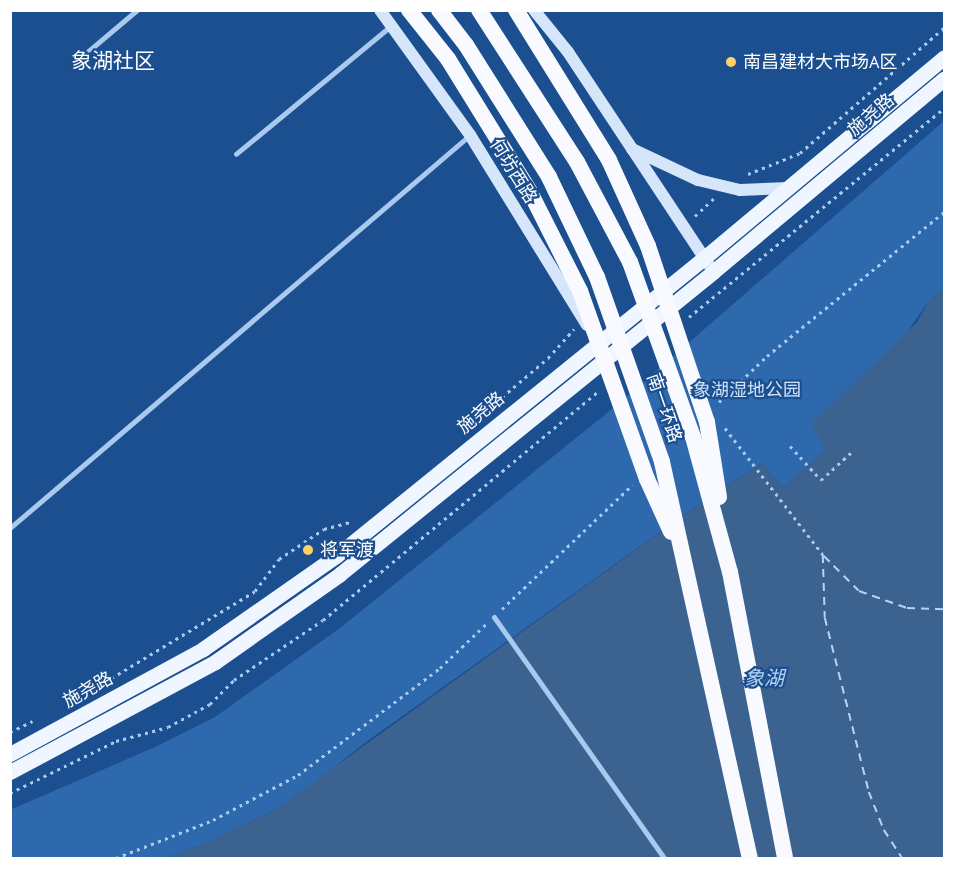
<!DOCTYPE html>
<html>
<head>
<meta charset="utf-8">
<style>
	body { margin:0 }
	#map { position:relative; width:955px; height:869px; overflow:hidden; background:#1b4f8f; font-family:"PT Sans","Noto Sans SC",sans-serif }
	div>[style] { position:absolute }
	[style*='--x'] { left:calc(var(--x)*1px); top:calc(var(--y)*1px); width:calc(var(--w)*1px); rotate:calc(var(--a)*1deg) }
	.green>* { inset:0; background:#2e69ad }
	.water>* { inset:0; background:#3c6290 }
	.ferry>* { height:1.5px; margin-top:-0.75px; transform-origin:0; background:repeating-linear-gradient(90deg,#b5d3f5 0 8px,transparent 0 14px) }
	.path>* { height:3px; margin-top:-1.5px; transform-origin:0; background:repeating-linear-gradient(90deg,#a9c9ee 0 3px,transparent 0 7.5px) }
	.service>* { height:4.5px; margin:-2.25px; padding:0 2.25px; transform-origin:2.25px; border-radius:2.25px; background:#a9c9ee }
	.pedestrian>* { height:5px; margin:-2.5px; padding:0 2.5px; transform-origin:2.5px; border-radius:2.5px; background:#a9c9ee }
	.secondary>* { height:12px; margin:-6px; padding:0 6px; transform-origin:6px; border-radius:6px; background:#d6e6fa }
	.primary>* { height:15px; margin:-7.5px; padding:0 7.5px; transform-origin:7.5px; border-radius:7.5px; background:#f0f6ff }
	.trunk-bridge>* { height:16px; margin:-8px; padding:0 8px; transform-origin:8px; border-radius:8px; background:#f8faff }
	.dots>* { width:16px; height:16px; translate:-50% -50%; box-sizing:border-box; border:3px solid #1b4f8f; border-radius:50% }
	span { translate:-50% -50%; white-space:nowrap; text-align:center; line-height:1.15; -webkit-text-stroke:4.5px #1b4f8f; paint-order:stroke }
	.poi-label { font-size:18px; color:#fff }
	.left { translate:0 -50%; text-align:left }
	.street-label { font-size:18px; color:#fff }
	.park-label { font-size:18px; color:#cfe3fa }
	.water-label { font-size:20px; color:#b5d3f5; font-style:italic }
	.quarter-label { font-size:21px; color:#fff }
	.frame { position:absolute; inset:0; border:12px solid #fff; pointer-events:none }
</style>
</head>
<body>
<div id="map">
	<div class="green">
		<i style="clip-path:polygon(944px 121px,944px 289px,928px 302px,826px 449px,783px 488px,762px 463px,712px 495px,366px 742px,312px 785px,275px 810px,202px 845px,164px 858px,11px 858px,10px 810px,155px 747px,215px 717px,340px 628px,617px 405px)"></i>
	</div>
	<div class="water">
		<i style="clip-path:polygon(944px 289px,944px 858px,164px 858px,202px 845px,275px 810px,712px 495px,762px 463px,783px 488px,826px 449px,811px 425px,917px 322px,928px 302px)"></i>
	</div>
	<div class="ferry">
		<i style="--x:823;--y:555;--w:63;--a:88.2"></i>
		<i style="--x:825;--y:618;--w:179;--a:75.8"></i>
		<i style="--x:869;--y:792;--w:41;--a:68.5"></i>
		<i style="--x:884;--y:830;--w:33;--a:57"></i>
		<i style="--x:824;--y:556;--w:49;--a:45"></i>
		<i style="--x:859;--y:591;--w:51;--a:19.5"></i>
		<i style="--x:907;--y:608;--w:37;--a:2"></i>
	</div>
	<div class="path">
		<i style="--x:748;--y:174;--w:56;--a:-22"></i>
		<i style="--x:800;--y:153;--w:191;--a:-41"></i>
		<i style="--x:695;--y:216;--w:26;--a:-43"></i>
		<i style="--x:689;--y:317;--w:330;--a:-39.3"></i>
		<i style="--x:719;--y:402;--w:66;--a:-43.8"></i>
		<i style="--x:767;--y:356;--w:228;--a:-39.1"></i>
		<i style="--x:725;--y:428;--w:160;--a:52.3"></i>
		<i style="--x:462;--y:431;--w:113;--a:-40.3"></i>
		<i style="--x:548;--y:358;--w:39;--a:-48"></i>
		<i style="--x:790;--y:446;--w:46;--a:47.6"></i>
		<i style="--x:821;--y:480;--w:45;--a:-42.3"></i>
		<i style="--x:502;--y:609;--w:180;--a:-43.6"></i>
		<i style="--x:105;--y:682;--w:175;--a:-31.2"></i>
		<i style="--x:255;--y:591;--w:40;--a:-53"></i>
		<i style="--x:279;--y:559;--w:54;--a:-33.7"></i>
		<i style="--x:324;--y:529;--w:27;--a:-15"></i>
		<i style="--x:10;--y:732;--w:25;--a:-26"></i>
		<i style="--x:10;--y:793;--w:118;--a:-26.1"></i>
		<i style="--x:116;--y:741;--w:54;--a:-15.1"></i>
		<i style="--x:168;--y:727;--w:48;--a:-28.7"></i>
		<i style="--x:210;--y:704;--w:34;--a:-45"></i>
		<i style="--x:234;--y:680;--w:107;--a:-34"></i>
		<i style="--x:323;--y:620;--w:357;--a:-39.7"></i>
		<i style="--x:116;--y:858;--w:104;--a:-21.4"></i>
		<i style="--x:213;--y:820;--w:96;--a:-27.9"></i>
		<i style="--x:298;--y:775;--w:178;--a:-37"></i>
		<i style="--x:440;--y:668;--w:64;--a:-43.7"></i>
	</div>
	<div class="service">
		<i style="--x:85;--y:54;--w:68;--a:-40.2"></i>
		<i style="--x:236;--y:154;--w:201;--a:-39.6"></i>
		<i style="--x:10;--y:528;--w:605;--a:-40.51"></i>
	</div>
	<div class="pedestrian">
		<i style="--x:494;--y:617;--w:295;--a:54.8"></i>
	</div>
	<div class="secondary">
		<i style="--x:380;--y:10;--w:154;--a:54.2"></i>
		<i style="--x:470;--y:135;--w:223;--a:58.4"></i>
		<i style="--x:534;--y:10;--w:54;--a:51"></i>
		<i style="--x:568;--y:52;--w:255;--a:56.5"></i>
		<i style="--x:632;--y:149;--w:73;--a:25.2"></i>
		<i style="--x:698;--y:180;--w:43;--a:13.4"></i>
		<i style="--x:740;--y:190;--w:48;--a:-2.4"></i>
	</div>
	<div class="primary">
		<i style="--x:10;--y:754;--w:220;--a:-28.5"></i>
		<i style="--x:203;--y:649;--w:162;--a:-35"></i>
		<i style="--x:336;--y:556;--w:474;--a:-39"></i>
		<i style="--x:704;--y:258;--w:313;--a:-39.9"></i>
		<i style="--x:10;--y:772;--w:233;--a:-28.2"></i>
		<i style="--x:215;--y:662;--w:153;--a:-35.1"></i>
		<i style="--x:340;--y:574;--w:481;--a:-39"></i>
		<i style="--x:714;--y:271;--w:300;--a:-39.9"></i>
	</div>
	<div class="trunk-bridge">
		<i style="--x:409;--y:10;--w:63;--a:51.5"></i>
		<i style="--x:448;--y:59;--w:154;--a:58.3"></i>
		<i style="--x:529;--y:190;--w:113;--a:63.2"></i>
		<i style="--x:580;--y:291;--w:200;--a:70.4"></i>
		<i style="--x:647;--y:479;--w:58;--a:65.6"></i>
		<i style="--x:439;--y:10;--w:44;--a:52.4"></i>
		<i style="--x:466;--y:45;--w:156;--a:57.8"></i>
		<i style="--x:549;--y:177;--w:111;--a:64.4"></i>
		<i style="--x:597;--y:277;--w:196;--a:70.6"></i>
		<i style="--x:662;--y:462;--w:406;--a:77.5"></i>
		<i style="--x:479;--y:10;--w:181;--a:57.2"></i>
		<i style="--x:577;--y:162;--w:113;--a:62.1"></i>
		<i style="--x:630;--y:262;--w:186;--a:70.2"></i>
		<i style="--x:693;--y:437;--w:140;--a:74.7"></i>
		<i style="--x:730;--y:572;--w:291;--a:79.1"></i>
		<i style="--x:516;--y:10;--w:176;--a:58.2"></i>
		<i style="--x:609;--y:160;--w:94;--a:65.6"></i>
		<i style="--x:648;--y:246;--w:186;--a:71.5"></i>
		<i style="--x:707;--y:422;--w:76;--a:80.9"></i>
	</div>
	<div class="dots">
		<i style="left:731px;top:62px;background:#ffd166"></i>
		<i style="left:308px;top:550px;background:#ffd166"></i>
	</div>
	<div class="poi-label">
		<span class="left" style="left:743px;top:62px">南昌建材大市场A区</span>
		<span class="left" style="left:320px;top:550px">将军渡</span>
	</div>
	<div class="street-label">
		<span style="left:871px;top:115px;rotate:-40deg">施尧路</span>
		<span style="left:513px;top:171px;rotate:58deg">何坊西路</span>
		<span style="left:664px;top:408px;rotate:71deg">南一环路</span>
		<span style="left:481px;top:413px;rotate:-39deg">施尧路</span>
		<span style="left:88px;top:690px;rotate:-29deg">施尧路</span>
	</div>
	<div class="park-label">
		<span style="left:747px;top:390px">象湖湿地公园</span>
	</div>
	<div class="water-label">
		<span style="left:764px;top:678px">象湖</span>
	</div>
	<div class="quarter-label">
		<span style="left:113px;top:61px">象湖社区</span>
	</div>
	<div class="frame"></div>
</div>
</body>
</html>
